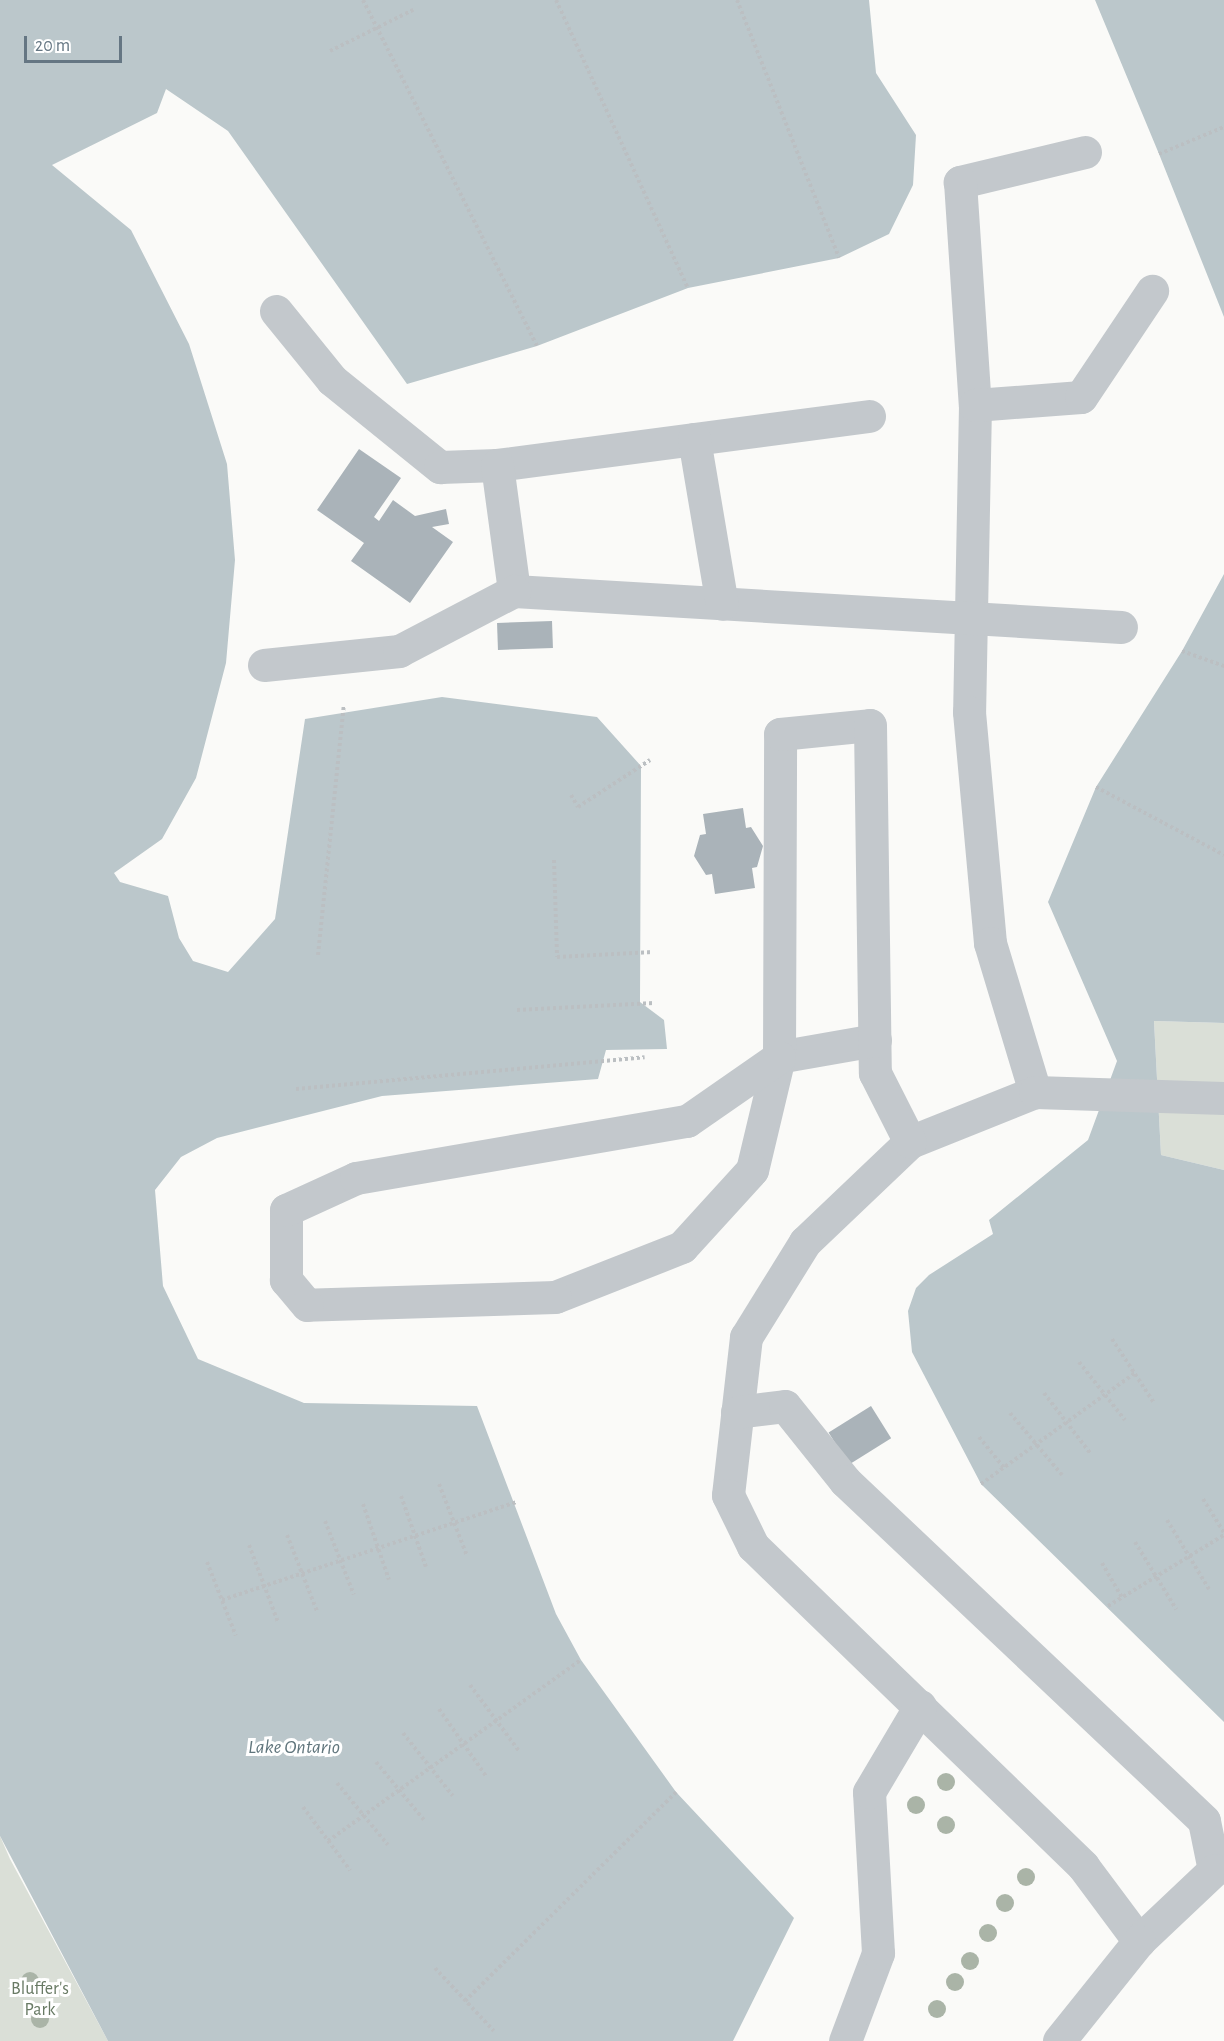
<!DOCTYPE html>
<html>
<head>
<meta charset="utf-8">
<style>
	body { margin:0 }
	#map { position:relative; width:1224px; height:2041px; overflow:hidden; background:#fafaf8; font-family:"Alegreya Sans",sans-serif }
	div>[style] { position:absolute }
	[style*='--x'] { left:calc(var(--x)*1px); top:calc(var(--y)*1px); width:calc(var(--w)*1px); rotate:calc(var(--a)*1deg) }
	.green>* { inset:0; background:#dadfd7 }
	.water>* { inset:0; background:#bbc7cb }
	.building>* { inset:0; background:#aab3b9; transform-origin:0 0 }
	.path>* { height:4px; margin-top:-2px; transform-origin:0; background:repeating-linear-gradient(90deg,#bbbfc2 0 3px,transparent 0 6px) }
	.minor>* { height:33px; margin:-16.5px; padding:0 16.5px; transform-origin:16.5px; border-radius:16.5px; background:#c3c8cc }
	.trees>* { width:18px; height:18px; margin:-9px; border-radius:50%; background:#aab4a7 }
	span { translate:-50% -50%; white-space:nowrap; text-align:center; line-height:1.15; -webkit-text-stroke:6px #fff; paint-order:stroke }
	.park-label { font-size:18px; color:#687a64 }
	.water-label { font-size:20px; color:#60757c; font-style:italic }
	.scale { position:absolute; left:24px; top:36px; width:98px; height:27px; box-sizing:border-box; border:3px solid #657683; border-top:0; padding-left:8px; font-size:18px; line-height:21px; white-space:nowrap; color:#657683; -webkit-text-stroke:4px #fff; paint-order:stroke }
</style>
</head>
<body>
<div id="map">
	<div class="green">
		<i style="clip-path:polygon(1154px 1021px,1224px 1023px,1224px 1170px,1161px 1155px)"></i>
		<i style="clip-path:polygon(0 1836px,10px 1859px,108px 2041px,0 2041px)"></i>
	</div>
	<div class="water">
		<i style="clip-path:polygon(0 0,869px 0,876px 73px,916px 135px,913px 185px,889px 234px,839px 258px,688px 288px,537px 346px,407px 384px,228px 131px,166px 89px,157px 113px,52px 165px,131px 230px,189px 344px,227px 464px,235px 560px,226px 663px,196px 778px,162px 839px,114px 873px,120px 882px,168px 896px,179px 938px,193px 961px,228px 972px,275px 919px,305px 719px,442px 697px,597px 717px,641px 766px,640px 1002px,664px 1020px,667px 1049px,606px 1050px,598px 1079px,382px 1096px,217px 1138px,181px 1157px,155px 1190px,163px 1286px,198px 1359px,304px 1403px,477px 1406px,556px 1614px,581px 1660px,676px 1792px,794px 1918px,733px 2041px,108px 2041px,0 1836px)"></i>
		<i style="clip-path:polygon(1095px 0,1224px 0,1224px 317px,1159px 154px)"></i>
		<i style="clip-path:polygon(1224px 574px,1224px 1023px,1154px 1021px,1161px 1155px,1224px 1170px,1224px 1722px,981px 1484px,912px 1352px,908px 1311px,916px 1288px,929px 1275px,993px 1234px,989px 1220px,1088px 1140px,1117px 1061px,1048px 902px,1096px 787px,1182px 651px)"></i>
	</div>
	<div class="building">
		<i style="clip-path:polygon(359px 449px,401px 478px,374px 517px,379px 521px,393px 500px,415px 516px,446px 509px,449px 524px,432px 527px,453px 542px,410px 603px,351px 561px,364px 543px,317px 510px)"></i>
		<i style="left:552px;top:621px;width:27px;height:55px;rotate:88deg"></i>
		<i style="clip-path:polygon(743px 808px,746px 828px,751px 827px,763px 846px,757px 867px,752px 868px,755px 888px,715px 894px,712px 874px,706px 875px,694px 856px,700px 835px,706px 834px,703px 814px)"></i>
		<i style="left:871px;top:1406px;width:38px;height:50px;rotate:58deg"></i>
	</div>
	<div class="path">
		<i style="--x:363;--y:0;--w:387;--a:63.3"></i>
		<i style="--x:556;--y:0;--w:317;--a:65.4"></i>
		<i style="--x:737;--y:0;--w:277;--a:68.4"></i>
		<i style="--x:330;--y:51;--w:93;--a:-26.3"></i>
		<i style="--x:1159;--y:154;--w:70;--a:-22.6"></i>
		<i style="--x:1182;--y:651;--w:45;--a:19.7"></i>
		<i style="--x:1096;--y:787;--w:145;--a:28"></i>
		<i style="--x:571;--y:795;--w:14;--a:60"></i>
		<i style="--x:578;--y:807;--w:86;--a:-33.1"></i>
		<i style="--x:554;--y:860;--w:97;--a:88.2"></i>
		<i style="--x:557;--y:957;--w:96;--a:-3"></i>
		<i style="--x:318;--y:955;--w:252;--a:-84.1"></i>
		<i style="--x:517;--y:1010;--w:137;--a:-2.9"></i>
		<i style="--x:296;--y:1089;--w:350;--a:-5.2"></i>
		<i style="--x:1112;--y:1339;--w:77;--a:56.7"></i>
		<i style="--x:1079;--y:1362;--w:74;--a:51.6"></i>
		<i style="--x:1044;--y:1393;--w:76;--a:52.5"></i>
		<i style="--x:1010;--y:1413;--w:81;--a:50"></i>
		<i style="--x:979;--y:1437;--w:40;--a:51"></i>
		<i style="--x:439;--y:1484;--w:77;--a:68.7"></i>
		<i style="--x:981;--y:1484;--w:190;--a:-35.8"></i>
		<i style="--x:401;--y:1496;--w:75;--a:70.6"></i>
		<i style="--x:1203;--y:1499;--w:39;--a:58"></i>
		<i style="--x:363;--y:1504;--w:80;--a:71.1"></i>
		<i style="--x:1167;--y:1520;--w:81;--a:58.7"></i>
		<i style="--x:325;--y:1521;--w:79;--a:68.6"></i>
		<i style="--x:287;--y:1535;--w:82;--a:68.5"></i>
		<i style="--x:1135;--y:1542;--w:79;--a:58.5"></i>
		<i style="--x:249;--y:1545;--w:82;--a:69.4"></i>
		<i style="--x:207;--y:1562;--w:79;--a:68.6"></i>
		<i style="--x:1102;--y:1563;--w:39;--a:60"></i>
		<i style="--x:222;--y:1600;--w:311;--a:-18.4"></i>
		<i style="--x:1108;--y:1606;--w:136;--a:-31.5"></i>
		<i style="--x:470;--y:1685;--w:82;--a:53.4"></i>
		<i style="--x:439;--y:1709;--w:82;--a:55"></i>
		<i style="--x:403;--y:1733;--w:80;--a:51.6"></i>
		<i style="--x:376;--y:1762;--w:75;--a:50.4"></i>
		<i style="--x:337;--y:1783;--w:80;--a:50.6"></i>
		<i style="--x:303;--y:1807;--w:79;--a:53.3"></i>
		<i style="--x:328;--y:1841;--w:311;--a:-35.6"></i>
		<i style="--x:435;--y:1968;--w:86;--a:46.9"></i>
		<i style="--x:465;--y:2001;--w:297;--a:-44.7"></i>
	</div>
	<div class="minor">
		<i style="--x:1085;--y:152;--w:129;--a:166.5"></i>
		<i style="--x:960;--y:182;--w:224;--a:86.2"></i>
		<i style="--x:975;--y:405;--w:307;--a:91.1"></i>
		<i style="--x:969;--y:712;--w:232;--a:84.8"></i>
		<i style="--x:990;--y:943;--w:156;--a:73.2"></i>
		<i style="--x:1035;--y:1092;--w:135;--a:158.2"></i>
		<i style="--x:910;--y:1142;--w:145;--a:136.4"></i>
		<i style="--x:805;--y:1242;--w:112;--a:121.8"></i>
		<i style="--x:746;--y:1337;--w:159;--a:96.5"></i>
		<i style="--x:728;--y:1495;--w:57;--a:63.9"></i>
		<i style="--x:753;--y:1546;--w:460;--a:44.1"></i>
		<i style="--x:1083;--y:1866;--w:94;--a:53.3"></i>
		<i style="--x:276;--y:311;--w:89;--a:50.9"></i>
		<i style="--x:332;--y:380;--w:139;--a:38.9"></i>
		<i style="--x:440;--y:467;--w:57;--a:-2"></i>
		<i style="--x:975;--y:405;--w:106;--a:-4.3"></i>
		<i style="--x:1081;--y:397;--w:128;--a:-56.2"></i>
		<i style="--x:869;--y:416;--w:375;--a:172.5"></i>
		<i style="--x:497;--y:465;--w:127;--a:82.3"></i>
		<i style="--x:514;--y:591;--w:608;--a:3.39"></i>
		<i style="--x:694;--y:439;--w:167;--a:80.4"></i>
		<i style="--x:264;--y:665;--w:136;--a:-5.9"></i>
		<i style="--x:399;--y:651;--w:130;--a:-27.6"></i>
		<i style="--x:875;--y:1040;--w:97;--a:170"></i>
		<i style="--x:779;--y:1057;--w:323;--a:-89.8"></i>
		<i style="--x:780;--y:734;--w:90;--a:-5.7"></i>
		<i style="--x:870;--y:725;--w:348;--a:89.2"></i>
		<i style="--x:875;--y:1073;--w:77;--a:63.1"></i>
		<i style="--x:779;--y:1057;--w:116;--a:103.4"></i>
		<i style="--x:752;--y:1170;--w:104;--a:132.3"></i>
		<i style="--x:682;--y:1247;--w:136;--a:158.5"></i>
		<i style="--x:555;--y:1297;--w:248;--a:178.2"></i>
		<i style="--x:307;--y:1305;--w:33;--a:-130"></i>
		<i style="--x:286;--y:1280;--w:70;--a:-90"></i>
		<i style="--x:286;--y:1210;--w:77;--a:-24.6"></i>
		<i style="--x:356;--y:1178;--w:336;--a:-9.8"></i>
		<i style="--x:687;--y:1121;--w:112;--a:-34.8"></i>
		<i style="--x:1035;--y:1092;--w:189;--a:1.8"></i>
		<i style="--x:737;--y:1412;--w:48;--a:-7.1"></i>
		<i style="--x:785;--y:1406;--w:96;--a:51.3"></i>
		<i style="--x:845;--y:1481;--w:494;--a:43.4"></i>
		<i style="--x:1204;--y:1821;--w:50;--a:78.5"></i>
		<i style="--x:1214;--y:1870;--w:103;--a:136.6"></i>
		<i style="--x:1139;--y:1941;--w:128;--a:128.7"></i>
		<i style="--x:845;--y:2041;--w:94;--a:-69.4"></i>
		<i style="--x:878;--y:1953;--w:161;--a:-93.2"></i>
		<i style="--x:869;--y:1792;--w:100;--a:-59.3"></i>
	</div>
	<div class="trees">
		<i style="left:946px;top:1782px"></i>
		<i style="left:916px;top:1805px"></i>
		<i style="left:946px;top:1825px"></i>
		<i style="left:1026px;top:1877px"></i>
		<i style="left:1005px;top:1903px"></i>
		<i style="left:988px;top:1933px"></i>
		<i style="left:970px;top:1961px"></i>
		<i style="left:30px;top:1981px"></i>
		<i style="left:955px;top:1982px"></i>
		<i style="left:937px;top:2009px"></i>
		<i style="left:40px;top:2019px"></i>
	</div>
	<div class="park-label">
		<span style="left:40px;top:2000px">Bluffer's<br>Park</span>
	</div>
	<div class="water-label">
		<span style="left:294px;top:1747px">Lake Ontario</span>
	</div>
	<div class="scale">20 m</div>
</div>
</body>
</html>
